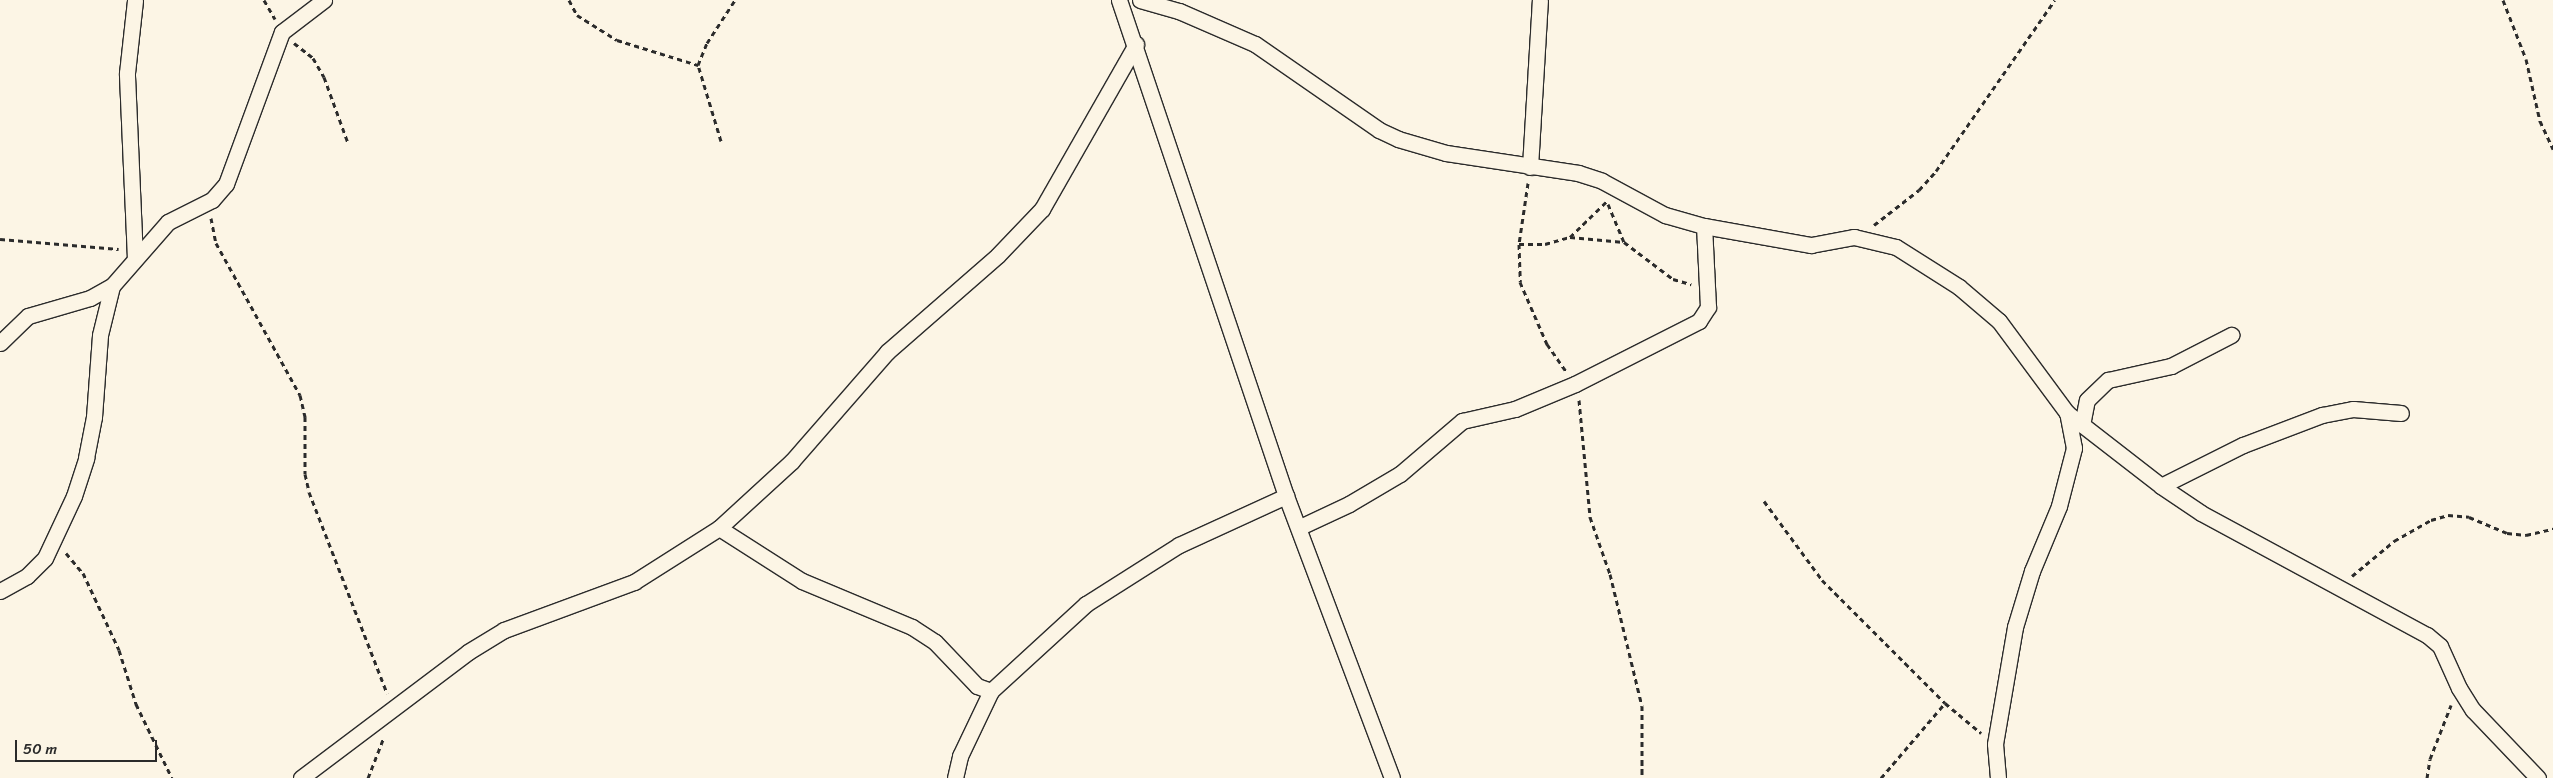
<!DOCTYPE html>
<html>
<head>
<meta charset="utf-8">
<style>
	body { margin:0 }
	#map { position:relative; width:2553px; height:778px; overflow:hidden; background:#fcf5e5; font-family:Sriracha,sans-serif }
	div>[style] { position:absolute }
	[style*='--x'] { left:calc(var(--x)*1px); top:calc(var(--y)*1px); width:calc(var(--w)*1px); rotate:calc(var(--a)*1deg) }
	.path>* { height:3px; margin-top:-1.5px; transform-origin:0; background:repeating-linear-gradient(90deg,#2b2b2b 0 5px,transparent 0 9px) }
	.roads { filter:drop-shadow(1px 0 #2b2b2b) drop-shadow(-1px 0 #2b2b2b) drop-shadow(0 1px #2b2b2b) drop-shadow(0 -1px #2b2b2b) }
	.street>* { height:15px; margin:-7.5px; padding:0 7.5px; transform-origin:7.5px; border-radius:7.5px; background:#fcf5e5 }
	span { translate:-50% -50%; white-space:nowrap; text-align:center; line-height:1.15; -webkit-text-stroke:4.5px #fcf5e5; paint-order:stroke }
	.scale { position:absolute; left:15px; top:740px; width:142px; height:22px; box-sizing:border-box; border:2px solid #2b2b2b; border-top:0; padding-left:6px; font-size:15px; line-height:18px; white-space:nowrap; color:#2b2b2b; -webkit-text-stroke:4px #fcf5e5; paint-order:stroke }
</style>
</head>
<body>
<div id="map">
	<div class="path">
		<i style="--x:264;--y:0;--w:22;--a:60"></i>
		<i style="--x:569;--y:0;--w:17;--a:62"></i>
		<i style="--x:577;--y:15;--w:47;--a:32"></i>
		<i style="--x:617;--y:40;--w:85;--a:17.2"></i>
		<i style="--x:2503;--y:0;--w:63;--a:68.7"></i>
		<i style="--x:2526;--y:59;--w:64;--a:77.3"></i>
		<i style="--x:2540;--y:121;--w:31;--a:65"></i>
		<i style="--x:294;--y:43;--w:24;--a:38"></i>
		<i style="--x:313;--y:58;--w:22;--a:60"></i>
		<i style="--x:324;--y:77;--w:70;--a:70"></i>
		<i style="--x:721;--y:141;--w:79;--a:-106.8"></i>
		<i style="--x:698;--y:65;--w:24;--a:-68"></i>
		<i style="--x:707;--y:43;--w:51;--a:-56.9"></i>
		<i style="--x:1528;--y:183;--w:62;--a:98.4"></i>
		<i style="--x:1519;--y:244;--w:38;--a:88"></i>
		<i style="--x:1520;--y:282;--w:68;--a:66.5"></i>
		<i style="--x:1547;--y:344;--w:33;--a:55"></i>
		<i style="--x:1608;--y:204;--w:41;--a:67.2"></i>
		<i style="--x:1624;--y:242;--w:61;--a:37.1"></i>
		<i style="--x:1673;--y:279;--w:19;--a:16"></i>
		<i style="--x:211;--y:218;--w:25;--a:79"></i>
		<i style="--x:216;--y:243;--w:174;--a:61.1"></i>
		<i style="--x:300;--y:395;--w:23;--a:77"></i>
		<i style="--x:305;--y:417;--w:57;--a:90"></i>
		<i style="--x:305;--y:474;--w:18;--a:77"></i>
		<i style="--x:309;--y:492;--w:216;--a:68.8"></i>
		<i style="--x:1874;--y:225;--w:57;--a:-37.9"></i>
		<i style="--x:1919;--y:190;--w:25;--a:-48"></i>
		<i style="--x:1936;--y:171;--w:208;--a:-55.2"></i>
		<i style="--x:1570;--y:237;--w:54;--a:5.3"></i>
		<i style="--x:0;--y:239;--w:119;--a:4.8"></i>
		<i style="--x:1519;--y:244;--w:26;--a:0"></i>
		<i style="--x:1545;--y:244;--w:26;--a:-16"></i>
		<i style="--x:1570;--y:237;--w:52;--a:-44.2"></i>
		<i style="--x:1579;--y:400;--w:118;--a:84.6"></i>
		<i style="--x:1590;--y:517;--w:60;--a:70.7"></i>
		<i style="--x:1610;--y:574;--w:136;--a:76.4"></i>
		<i style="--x:1642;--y:706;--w:72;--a:90"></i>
		<i style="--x:1764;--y:501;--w:98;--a:53.7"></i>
		<i style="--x:1822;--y:580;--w:174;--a:45"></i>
		<i style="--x:1945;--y:703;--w:47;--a:39.8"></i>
		<i style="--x:66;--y:553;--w:26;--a:50"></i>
		<i style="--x:83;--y:573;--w:85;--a:64.9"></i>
		<i style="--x:119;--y:650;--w:57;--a:72.5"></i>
		<i style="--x:136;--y:704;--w:82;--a:64.1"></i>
		<i style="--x:2352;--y:576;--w:55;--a:-39.8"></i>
		<i style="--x:2394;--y:541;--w:43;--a:-29.6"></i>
		<i style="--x:2431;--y:520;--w:18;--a:-16"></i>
		<i style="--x:2448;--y:515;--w:21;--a:5"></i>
		<i style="--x:2469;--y:517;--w:41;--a:22.8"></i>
		<i style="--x:2507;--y:533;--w:19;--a:6"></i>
		<i style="--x:2526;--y:535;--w:28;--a:-13"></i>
		<i style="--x:368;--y:778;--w:44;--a:-68.7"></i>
		<i style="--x:1881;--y:778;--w:99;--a:-49.5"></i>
		<i style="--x:2427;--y:778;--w:19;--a:-81"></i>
		<i style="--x:2430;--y:759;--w:58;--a:-68.7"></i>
	</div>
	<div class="roads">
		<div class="street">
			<i style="--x:1119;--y:0;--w:523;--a:71.39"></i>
			<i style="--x:1286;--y:496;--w:301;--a:69.4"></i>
			<i style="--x:1140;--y:0;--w:41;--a:15.8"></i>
			<i style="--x:1179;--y:11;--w:83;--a:23.5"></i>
			<i style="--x:1255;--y:44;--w:151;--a:34.7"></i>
			<i style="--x:1379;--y:130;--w:21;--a:25"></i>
			<i style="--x:1398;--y:139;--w:50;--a:16.3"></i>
			<i style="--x:1446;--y:153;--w:134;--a:8.6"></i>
			<i style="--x:1578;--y:173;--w:25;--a:18"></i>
			<i style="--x:1602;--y:181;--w:72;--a:28.4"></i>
			<i style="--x:1665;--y:215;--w:41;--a:15.8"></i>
			<i style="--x:1704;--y:226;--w:109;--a:10.1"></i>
			<i style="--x:1811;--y:245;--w:44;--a:-10.5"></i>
			<i style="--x:1854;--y:237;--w:43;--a:13.4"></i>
			<i style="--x:1896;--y:247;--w:75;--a:32.4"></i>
			<i style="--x:1959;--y:287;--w:52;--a:40.4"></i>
			<i style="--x:1999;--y:321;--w:114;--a:53.5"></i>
			<i style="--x:2067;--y:413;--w:119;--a:37.8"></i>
			<i style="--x:2161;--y:486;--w:48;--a:34"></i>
			<i style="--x:2201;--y:513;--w:257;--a:28.4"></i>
			<i style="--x:2427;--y:635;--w:17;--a:40"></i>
			<i style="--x:2440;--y:646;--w:46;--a:65.7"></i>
			<i style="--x:2459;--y:688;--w:26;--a:58"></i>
			<i style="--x:2473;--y:710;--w:94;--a:46.3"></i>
			<i style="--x:1530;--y:167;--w:167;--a:-86.6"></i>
			<i style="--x:135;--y:259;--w:186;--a:-92.5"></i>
			<i style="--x:127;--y:73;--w:73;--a:-83.7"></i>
			<i style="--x:0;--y:343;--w:39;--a:-44"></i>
			<i style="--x:28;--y:316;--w:65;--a:-16.2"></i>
			<i style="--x:90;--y:298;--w:25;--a:-29"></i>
			<i style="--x:112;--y:286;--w:85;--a:-48.8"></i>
			<i style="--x:168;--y:222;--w:49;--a:-26.6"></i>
			<i style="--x:212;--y:200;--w:21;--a:-49"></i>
			<i style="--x:226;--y:184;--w:162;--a:-69.8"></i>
			<i style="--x:282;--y:32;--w:53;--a:-37.3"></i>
			<i style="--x:2082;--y:425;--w:25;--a:-79"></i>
			<i style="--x:2087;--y:400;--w:29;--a:-44"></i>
			<i style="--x:2108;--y:380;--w:65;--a:-12.5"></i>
			<i style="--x:2171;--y:366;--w:68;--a:-27.3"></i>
			<i style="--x:2161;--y:486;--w:92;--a:-26.6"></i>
			<i style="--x:2243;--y:445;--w:85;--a:-20.8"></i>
			<i style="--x:2322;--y:415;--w:32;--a:-11"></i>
			<i style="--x:2353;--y:409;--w:48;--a:4.8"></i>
			<i style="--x:1300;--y:527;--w:54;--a:-25.1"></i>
			<i style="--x:1349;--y:504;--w:59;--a:-30.5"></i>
			<i style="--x:1400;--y:474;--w:82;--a:-40.5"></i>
			<i style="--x:1462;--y:421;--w:54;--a:-12.8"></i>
			<i style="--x:1515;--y:409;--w:65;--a:-22.6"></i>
			<i style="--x:1575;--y:384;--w:139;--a:-26.9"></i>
			<i style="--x:1699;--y:321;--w:17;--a:-57"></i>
			<i style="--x:1708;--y:307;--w:81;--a:-92.8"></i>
			<i style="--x:719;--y:528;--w:98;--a:32.6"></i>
			<i style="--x:802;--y:581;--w:119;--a:22.7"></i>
			<i style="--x:912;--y:627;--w:27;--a:33"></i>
			<i style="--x:935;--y:642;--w:61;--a:46.3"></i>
			<i style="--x:977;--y:686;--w:15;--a:20"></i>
			<i style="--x:0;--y:591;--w:31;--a:-29"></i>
			<i style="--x:27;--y:576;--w:25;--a:-45"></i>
			<i style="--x:45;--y:558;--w:68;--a:-64.9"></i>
			<i style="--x:74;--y:496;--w:40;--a:-72"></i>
			<i style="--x:86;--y:458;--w:42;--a:-79"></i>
			<i style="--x:94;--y:417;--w:82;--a:-85.8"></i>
			<i style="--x:100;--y:335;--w:50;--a:-76.2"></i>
			<i style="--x:301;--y:778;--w:209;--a:-37"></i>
			<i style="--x:468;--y:652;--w:42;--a:-31.4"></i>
			<i style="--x:504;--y:630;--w:139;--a:-20.3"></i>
			<i style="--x:634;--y:582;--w:101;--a:-32.4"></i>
			<i style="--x:719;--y:528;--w:99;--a:-42.5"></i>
			<i style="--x:792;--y:461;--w:145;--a:-48.9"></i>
			<i style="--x:887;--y:352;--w:147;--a:-41.1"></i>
			<i style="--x:998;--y:255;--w:64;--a:-46.3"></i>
			<i style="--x:1042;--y:209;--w:190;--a:-60.3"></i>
			<i style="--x:955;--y:778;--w:23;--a:-77"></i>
			<i style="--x:960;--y:756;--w:72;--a:-64.5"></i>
			<i style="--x:991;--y:691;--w:129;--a:-42.5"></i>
			<i style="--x:1086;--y:604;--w:110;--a:-32.4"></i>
			<i style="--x:1179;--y:545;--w:118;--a:-24.6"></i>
			<i style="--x:1998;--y:778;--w:34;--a:-95"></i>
			<i style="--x:1995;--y:744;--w:119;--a:-80.3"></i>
			<i style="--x:2015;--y:627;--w:59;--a:-73.1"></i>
			<i style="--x:2032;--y:571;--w:70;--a:-67.4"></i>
			<i style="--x:2059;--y:506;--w:60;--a:-75.5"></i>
			<i style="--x:2074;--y:448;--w:36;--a:-101"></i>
		</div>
	</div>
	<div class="scale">50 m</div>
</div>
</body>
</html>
